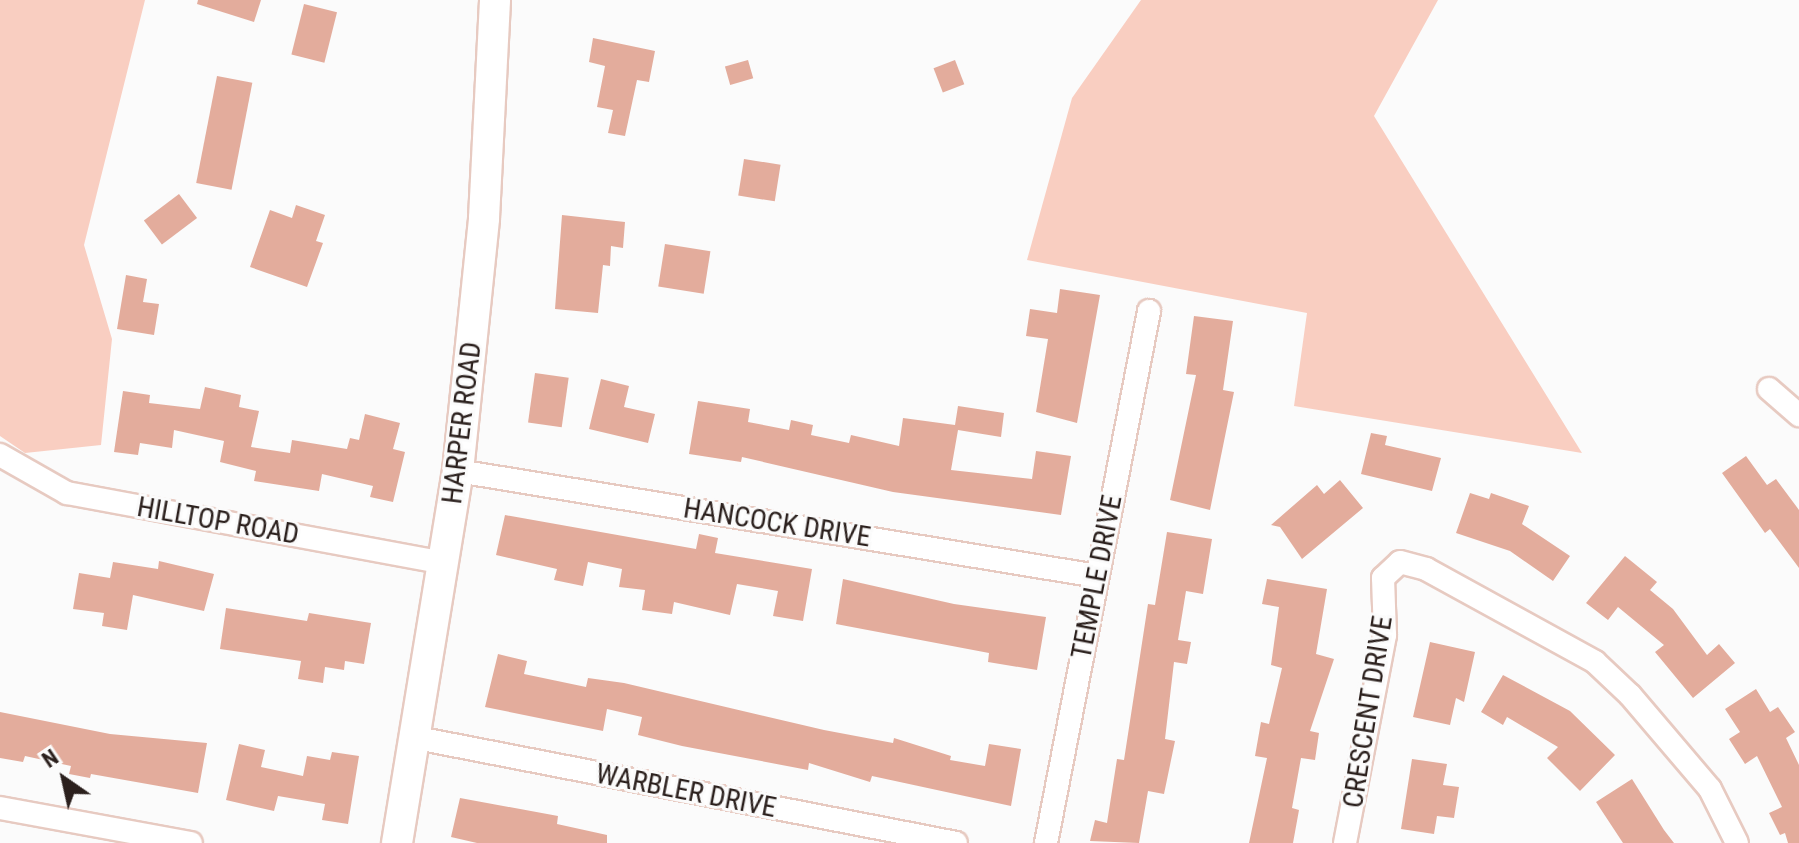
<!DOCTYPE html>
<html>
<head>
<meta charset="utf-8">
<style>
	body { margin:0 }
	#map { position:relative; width:1799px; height:843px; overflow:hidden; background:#fbfbfb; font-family:"Roboto Condensed",sans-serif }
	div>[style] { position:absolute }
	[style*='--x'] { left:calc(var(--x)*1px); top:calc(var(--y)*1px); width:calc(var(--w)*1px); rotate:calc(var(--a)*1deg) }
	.green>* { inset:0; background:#f9cec1 }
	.building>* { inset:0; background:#e3ac9c; transform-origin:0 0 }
	.roads { filter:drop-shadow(2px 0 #e7cac1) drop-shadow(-2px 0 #e7cac1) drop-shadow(0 2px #e7cac1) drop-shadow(0 -2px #e7cac1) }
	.street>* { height:22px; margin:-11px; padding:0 11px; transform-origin:11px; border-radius:11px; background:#fff }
	.secondary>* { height:30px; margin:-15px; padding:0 15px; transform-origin:15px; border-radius:15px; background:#fff }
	span { translate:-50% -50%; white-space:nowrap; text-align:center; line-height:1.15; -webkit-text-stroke:6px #fbfbfb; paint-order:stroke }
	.street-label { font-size:28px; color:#2b201d }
	.north { position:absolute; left:24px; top:739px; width:80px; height:80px; -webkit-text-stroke:6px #fbfbfb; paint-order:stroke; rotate:326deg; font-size:22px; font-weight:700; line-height:32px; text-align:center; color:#2b201d }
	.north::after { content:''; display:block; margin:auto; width:28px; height:36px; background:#2b201d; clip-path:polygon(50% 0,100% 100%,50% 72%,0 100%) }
</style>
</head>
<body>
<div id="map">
	<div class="green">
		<i style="clip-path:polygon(0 0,145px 0,84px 245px,112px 339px,101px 445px,25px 453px,0 436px)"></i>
		<i style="clip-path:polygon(1141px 0,1438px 0,1374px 116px,1582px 453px,1294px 406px,1307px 313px,1027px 260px,1072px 98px)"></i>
	</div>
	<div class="building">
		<i style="clip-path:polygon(198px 0,261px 0,254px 22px,197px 4px)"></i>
		<i style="left:304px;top:4px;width:34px;height:52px;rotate:14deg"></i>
		<i style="clip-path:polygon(593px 38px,655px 51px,649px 82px,637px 80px,625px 136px,608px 133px,613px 110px,597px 107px,605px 66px,589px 62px)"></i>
		<i style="left:748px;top:60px;width:19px;height:24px;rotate:74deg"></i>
		<i style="left:955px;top:60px;width:26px;height:23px;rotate:69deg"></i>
		<i style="left:217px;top:76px;width:36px;height:109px;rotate:11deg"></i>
		<i style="left:744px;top:159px;width:37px;height:37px;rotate:9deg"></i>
		<i style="left:179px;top:194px;width:30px;height:44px;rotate:53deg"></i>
		<i style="clip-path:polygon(296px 205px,325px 215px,316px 241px,323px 243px,307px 287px,250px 267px,270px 210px,292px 218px)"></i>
		<i style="clip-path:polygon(562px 215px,625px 222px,623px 248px,611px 246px,610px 266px,603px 265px,598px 313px,555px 309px)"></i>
		<i style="left:665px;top:244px;width:46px;height:43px;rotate:9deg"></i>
		<i style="clip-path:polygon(126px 275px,147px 279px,143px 302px,159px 304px,154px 335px,117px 329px)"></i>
		<i style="clip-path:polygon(1060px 289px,1100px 295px,1077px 423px,1036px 412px,1048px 339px,1026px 336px,1030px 309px,1057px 313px)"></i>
		<i style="clip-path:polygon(1194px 316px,1233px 321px,1223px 390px,1234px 392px,1210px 510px,1170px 500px,1196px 375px,1186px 374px)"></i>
		<i style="left:535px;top:373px;width:34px;height:50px;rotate:8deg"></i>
		<i style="clip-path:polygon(601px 379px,629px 386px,624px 407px,655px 414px,648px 443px,589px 429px)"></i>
		<i style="clip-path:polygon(205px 387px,241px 395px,239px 407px,259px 411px,251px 447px,290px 453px,292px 440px,347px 449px,350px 438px,359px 440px,365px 414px,400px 423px,393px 449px,405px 452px,393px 502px,370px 497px,373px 486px,322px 474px,319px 491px,254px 481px,256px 471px,220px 462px,224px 441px,174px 430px,172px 448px,140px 443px,138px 455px,114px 452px,123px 391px,150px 395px,149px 403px,200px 409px)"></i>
		<i style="clip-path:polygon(698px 401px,750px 409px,748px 422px,789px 430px,791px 420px,813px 425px,811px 435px,849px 443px,851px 435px,899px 446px,903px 418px,955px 425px,958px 406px,1004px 413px,1001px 437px,958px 430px,951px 470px,1032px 479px,1036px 451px,1071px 456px,1061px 515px,893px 492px,742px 457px,741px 462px,689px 454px)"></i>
		<i style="clip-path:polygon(1371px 433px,1387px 436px,1385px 445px,1441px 458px,1432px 491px,1361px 474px)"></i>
		<i style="clip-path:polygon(1746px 456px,1767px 485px,1776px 479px,1799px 510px,1799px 568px,1770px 529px,1765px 533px,1722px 473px)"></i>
		<i style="clip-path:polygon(1340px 480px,1363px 508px,1302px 559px,1280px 527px,1271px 525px,1317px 485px,1324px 494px)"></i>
		<i style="clip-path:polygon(1470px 493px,1489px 499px,1491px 493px,1529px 506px,1522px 524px,1570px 556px,1553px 581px,1510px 551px,1456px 533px)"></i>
		<i style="clip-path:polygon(505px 515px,696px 549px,699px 534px,718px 538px,715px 553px,812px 569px,803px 621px,773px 616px,778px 591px,737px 584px,730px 615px,674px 602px,672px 614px,642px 610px,645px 590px,619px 587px,622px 569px,588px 562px,583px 586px,554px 580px,557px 569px,496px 555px)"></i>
		<i style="clip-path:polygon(1167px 532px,1212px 539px,1203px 594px,1186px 591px,1178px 640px,1191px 642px,1187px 664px,1174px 662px,1165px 739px,1175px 741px,1164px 794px,1148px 791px,1139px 843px,1090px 841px,1095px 820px,1107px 823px,1117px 759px,1124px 760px,1148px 604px,1155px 605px)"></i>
		<i style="clip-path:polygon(1625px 556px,1657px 582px,1650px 590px,1673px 609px,1707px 655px,1719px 644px,1735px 663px,1693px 698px,1655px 652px,1664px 645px,1618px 607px,1608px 620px,1586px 603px)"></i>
		<i style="clip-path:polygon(159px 561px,214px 574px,204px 611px,133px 595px,127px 630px,102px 626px,104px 613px,73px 609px,79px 573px,110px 578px,113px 562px,158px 569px)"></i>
		<i style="clip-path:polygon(843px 579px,954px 604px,1046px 617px,1037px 670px,988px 662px,989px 653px,836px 624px)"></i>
		<i style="clip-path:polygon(1267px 579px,1327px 589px,1316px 654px,1334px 659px,1310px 731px,1319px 733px,1315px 760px,1301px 758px,1292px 808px,1299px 810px,1293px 843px,1249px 843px,1267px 758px,1255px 756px,1261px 722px,1269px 724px,1282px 668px,1271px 665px,1279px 607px,1262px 604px)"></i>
		<i style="clip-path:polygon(226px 608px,307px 621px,309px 613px,371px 623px,364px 664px,345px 661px,344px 670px,325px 667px,323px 683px,298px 679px,301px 661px,220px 649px)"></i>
		<i style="clip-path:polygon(1430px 642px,1475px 652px,1464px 702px,1456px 698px,1450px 725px,1413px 717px)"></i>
		<i style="clip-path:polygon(498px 654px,527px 661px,524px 674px,586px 687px,588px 678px,624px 683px,824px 730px,893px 743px,894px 738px,951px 756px,950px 760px,985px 766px,989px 744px,1021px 749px,1011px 806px,872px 776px,870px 782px,809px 763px,808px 770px,682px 746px,638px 735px,642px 717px,607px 709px,603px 731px,485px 707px)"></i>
		<i style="clip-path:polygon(1503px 675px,1570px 711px,1615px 755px,1580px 791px,1547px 758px,1558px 747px,1507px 717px,1503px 725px,1481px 712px)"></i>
		<i style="clip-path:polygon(1756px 689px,1770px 712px,1778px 707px,1795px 732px,1786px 738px,1799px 765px,1799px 843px,1788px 843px,1785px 833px,1780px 835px,1769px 813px,1782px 807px,1757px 756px,1745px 764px,1729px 739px,1740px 732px,1725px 709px)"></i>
		<i style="clip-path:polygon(0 712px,110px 734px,207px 743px,198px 793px,91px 774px,90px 778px,69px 774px,71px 766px,25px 756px,23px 762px,0 758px)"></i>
		<i style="clip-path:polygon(239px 744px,265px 750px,261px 767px,303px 776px,307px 756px,330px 760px,332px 752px,359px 756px,348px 824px,322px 820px,325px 804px,278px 796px,274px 811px,226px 800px)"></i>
		<i style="clip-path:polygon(1412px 759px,1447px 764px,1443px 785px,1459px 787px,1454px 818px,1437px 816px,1434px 834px,1401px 829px)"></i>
		<i style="clip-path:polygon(1632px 779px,1664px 830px,1674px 843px,1623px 843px,1596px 802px)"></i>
		<i style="clip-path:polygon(460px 798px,558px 816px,557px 824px,607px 835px,607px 843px,477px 843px,451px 837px)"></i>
	</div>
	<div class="roads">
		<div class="street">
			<i style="--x:1769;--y:389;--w:40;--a:41"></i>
			<i style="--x:0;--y:455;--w:77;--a:29.6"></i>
			<i style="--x:67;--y:493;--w:384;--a:10.5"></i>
			<i style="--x:458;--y:471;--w:648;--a:9.33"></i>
			<i style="--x:417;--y:738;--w:549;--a:11.02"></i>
			<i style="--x:0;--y:808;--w:194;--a:10.4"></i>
			<i style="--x:1046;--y:843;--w:542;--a:-79.04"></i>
			<i style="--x:1345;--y:843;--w:212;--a:-79.1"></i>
			<i style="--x:1385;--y:635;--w:57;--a:-92"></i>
			<i style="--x:1383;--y:578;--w:23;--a:-43"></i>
			<i style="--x:1400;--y:562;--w:27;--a:15"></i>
			<i style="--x:1426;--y:569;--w:193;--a:28.8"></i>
			<i style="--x:1595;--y:662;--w:48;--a:43.3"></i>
			<i style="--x:1630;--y:695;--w:123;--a:49.6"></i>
			<i style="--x:1710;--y:789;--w:60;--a:63.4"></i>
		</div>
		<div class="secondary">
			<i style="--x:397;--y:843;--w:377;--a:-80.7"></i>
			<i style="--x:458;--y:471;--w:254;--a:-84.1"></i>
			<i style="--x:484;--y:218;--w:218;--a:-87.1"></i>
		</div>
	</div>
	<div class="street-label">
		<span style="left:462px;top:423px;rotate:-83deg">HARPER ROAD</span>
		<span style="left:218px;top:521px;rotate:10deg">HILLTOP ROAD</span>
		<span style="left:777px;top:523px;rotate:9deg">HANCOCK DRIVE</span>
		<span style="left:1097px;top:577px;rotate:-79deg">TEMPLE DRIVE</span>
		<span style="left:1368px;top:712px;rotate:-81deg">CRESCENT DRIVE</span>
		<span style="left:686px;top:791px;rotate:11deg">WARBLER DRIVE</span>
	</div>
	<div class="north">N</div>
</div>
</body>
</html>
